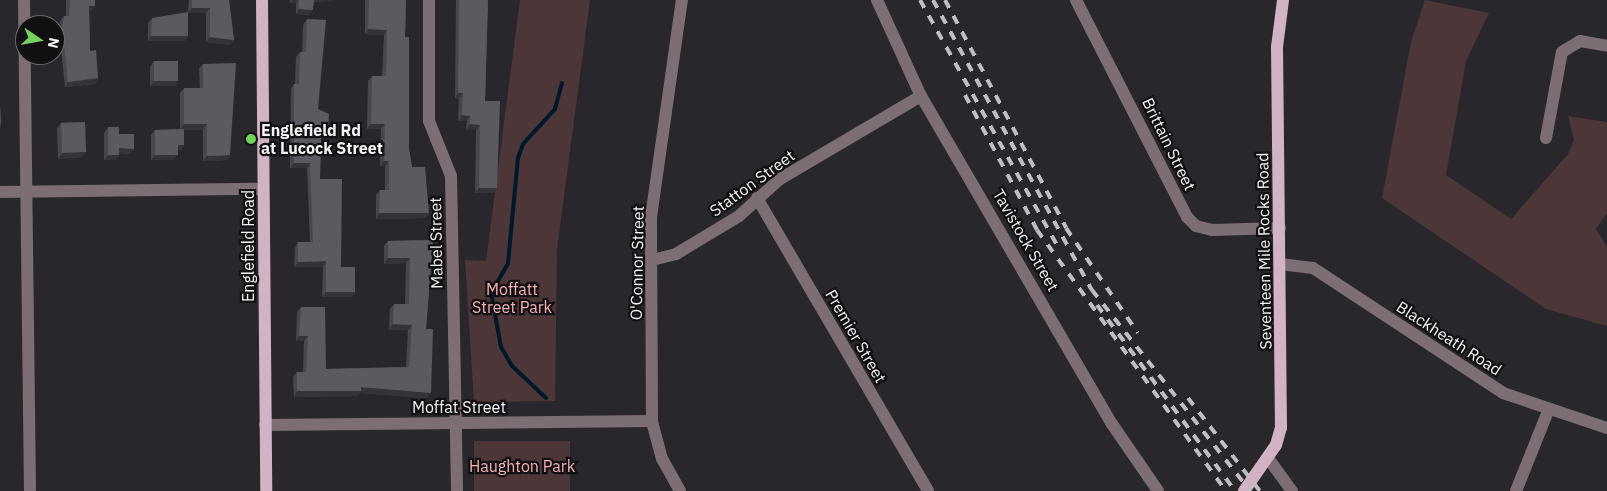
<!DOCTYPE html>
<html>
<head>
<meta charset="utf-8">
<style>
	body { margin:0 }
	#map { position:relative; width:1607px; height:491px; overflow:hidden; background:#2a272c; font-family:"IBM Plex Sans",sans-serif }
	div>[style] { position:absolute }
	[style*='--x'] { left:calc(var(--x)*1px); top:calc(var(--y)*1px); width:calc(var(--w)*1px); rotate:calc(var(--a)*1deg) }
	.green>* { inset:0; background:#4d3637; transform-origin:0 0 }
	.stream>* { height:4px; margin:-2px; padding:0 2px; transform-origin:2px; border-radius:2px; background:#00182b }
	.minor>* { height:12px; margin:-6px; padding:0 6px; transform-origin:6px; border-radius:6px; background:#7d6e76 }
	.major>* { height:12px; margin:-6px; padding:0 6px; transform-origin:6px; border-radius:6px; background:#d2b3c5 }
	.rail>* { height:4px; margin-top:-2px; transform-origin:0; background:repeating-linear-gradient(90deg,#c0bec2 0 9px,transparent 0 18px) }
	.wall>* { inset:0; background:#47484e }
	.shaded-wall>* { inset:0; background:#343339 }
	.building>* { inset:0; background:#5a5a60; transform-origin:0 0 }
	.dots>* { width:14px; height:14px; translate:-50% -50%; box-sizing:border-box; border:2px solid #121013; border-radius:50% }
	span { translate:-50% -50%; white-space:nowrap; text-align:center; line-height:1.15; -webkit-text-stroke:4.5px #121013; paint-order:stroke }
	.poi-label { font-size:16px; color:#f5f3f7; font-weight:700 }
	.left { translate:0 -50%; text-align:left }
	.street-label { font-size:16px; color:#f5f3f7 }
	.park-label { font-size:16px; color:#f6b2b4 }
	.north { position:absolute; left:15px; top:15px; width:50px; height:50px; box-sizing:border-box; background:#121013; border:1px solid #6d6b6e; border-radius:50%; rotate:102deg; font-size:14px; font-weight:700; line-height:20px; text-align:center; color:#f5f3f7 }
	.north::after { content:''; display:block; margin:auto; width:18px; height:22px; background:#75d25b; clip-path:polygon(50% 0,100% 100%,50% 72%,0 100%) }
</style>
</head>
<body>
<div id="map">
	<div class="green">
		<i style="clip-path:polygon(520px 0,590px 0,557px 249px,555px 401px,474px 402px,465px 260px,486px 261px)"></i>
		<i style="clip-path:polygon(1425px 0,1489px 13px,1466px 61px,1446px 175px,1511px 219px,1568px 154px,1574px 140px,1568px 116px,1607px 122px,1607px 213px,1596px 229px,1607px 247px,1607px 326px,1546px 309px,1382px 198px,1411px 42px)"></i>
		<i style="left:474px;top:441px;width:96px;height:50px"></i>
	</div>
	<div class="stream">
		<i style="--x:546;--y:398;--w:47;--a:-136.7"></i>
		<i style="--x:512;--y:366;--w:22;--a:-120"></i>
		<i style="--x:501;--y:347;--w:55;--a:-100.5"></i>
		<i style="--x:491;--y:293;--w:34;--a:-60"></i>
		<i style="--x:508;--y:263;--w:105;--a:-84.6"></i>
		<i style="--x:518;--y:158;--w:15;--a:-70"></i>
		<i style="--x:523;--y:144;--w:47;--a:-47.6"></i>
		<i style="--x:555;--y:109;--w:27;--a:-75"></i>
	</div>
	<div class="minor">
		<i style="--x:24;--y:0;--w:491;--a:89.3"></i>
		<i style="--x:429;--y:0;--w:121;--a:90"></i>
		<i style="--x:429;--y:121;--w:59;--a:68.2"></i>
		<i style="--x:451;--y:176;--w:315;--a:88.9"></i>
		<i style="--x:877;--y:0;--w:106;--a:65.4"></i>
		<i style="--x:921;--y:96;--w:380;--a:59.8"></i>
		<i style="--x:1112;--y:424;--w:81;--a:55.5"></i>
		<i style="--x:1076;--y:0;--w:244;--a:62.9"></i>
		<i style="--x:1187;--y:217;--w:13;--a:45"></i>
		<i style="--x:1196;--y:226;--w:16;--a:14"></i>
		<i style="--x:1212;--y:230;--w:68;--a:-1.7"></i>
		<i style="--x:1546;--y:138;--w:87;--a:-79.5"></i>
		<i style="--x:1562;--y:52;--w:21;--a:-31"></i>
		<i style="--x:1580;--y:41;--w:27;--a:10"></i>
		<i style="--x:0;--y:192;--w:263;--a:-0.7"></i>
		<i style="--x:757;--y:198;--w:339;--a:59.7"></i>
		<i style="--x:652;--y:260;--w:25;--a:-14"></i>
		<i style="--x:676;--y:254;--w:74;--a:-31.1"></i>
		<i style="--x:739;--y:216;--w:55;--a:-42.1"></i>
		<i style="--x:780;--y:179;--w:164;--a:-30.5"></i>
		<i style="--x:1280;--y:264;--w:33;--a:7"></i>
		<i style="--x:1313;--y:268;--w:227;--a:33.3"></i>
		<i style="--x:1503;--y:393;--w:110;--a:18.6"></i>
		<i style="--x:265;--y:425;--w:387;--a:-0.6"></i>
		<i style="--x:1268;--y:458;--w:41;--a:54"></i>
		<i style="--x:680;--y:491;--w:37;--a:-119"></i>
		<i style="--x:662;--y:459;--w:39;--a:-105"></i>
		<i style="--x:652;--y:421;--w:204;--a:-90.3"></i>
		<i style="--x:651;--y:217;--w:219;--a:-81.9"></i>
		<i style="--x:1516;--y:491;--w:88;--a:-68.1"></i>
	</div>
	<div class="major">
		<i style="--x:262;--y:0;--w:491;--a:89.5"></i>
		<i style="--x:1244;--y:491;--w:56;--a:-55.2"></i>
		<i style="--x:1276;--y:445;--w:18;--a:-74"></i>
		<i style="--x:1281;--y:428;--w:381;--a:-90.6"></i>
		<i style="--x:1277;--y:47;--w:47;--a:-82.7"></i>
	</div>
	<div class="rail">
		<i style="--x:920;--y:0;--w:283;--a:60.8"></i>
		<i style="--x:933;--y:0;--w:331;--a:61.3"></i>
		<i style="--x:1092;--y:290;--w:256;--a:51.8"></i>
		<i style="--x:945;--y:0;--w:258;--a:62"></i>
		<i style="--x:1066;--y:228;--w:127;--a:55.6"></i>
		<i style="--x:965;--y:95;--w:153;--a:61.9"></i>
		<i style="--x:1037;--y:230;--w:322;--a:54.1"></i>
		<i style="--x:1097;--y:305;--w:232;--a:53.4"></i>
		<i style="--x:1188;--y:398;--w:118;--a:52.3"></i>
	</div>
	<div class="wall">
		<i style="clip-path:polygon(66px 0,95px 0,95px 6px,91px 11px,89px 11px,90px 51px,98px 78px,95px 84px,65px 87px,61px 48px,57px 49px,60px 21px,64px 16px,66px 16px)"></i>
		<i style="clip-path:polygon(189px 0,229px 0,234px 40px,230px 45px,206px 42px,206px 13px,188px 13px)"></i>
		<i style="clip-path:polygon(290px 0,331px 0,330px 1px,314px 2px,309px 15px,296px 14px,296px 3px,290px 3px)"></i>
		<i style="clip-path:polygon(365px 0,406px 0,405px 37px,409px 149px,412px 167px,426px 218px,376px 219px,376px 195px,380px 190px,385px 190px,385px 166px,380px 166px,381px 129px,367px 129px,368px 81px,372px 76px,382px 76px,384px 35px,365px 34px)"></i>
		<i style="clip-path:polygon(456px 0,488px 0,485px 101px,497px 188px,493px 193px,475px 193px,476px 130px,466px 130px,467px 121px,458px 121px,459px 99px,455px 98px)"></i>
		<i style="clip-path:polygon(152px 18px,185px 41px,148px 41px,148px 23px)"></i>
		<i style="clip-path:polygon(307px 19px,318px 109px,325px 134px,321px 134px,320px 179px,341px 267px,355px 292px,351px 297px,322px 297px,323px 267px,294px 267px,295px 248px,298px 242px,310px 242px,307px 168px,290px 168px,291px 89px,294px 84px,295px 84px,296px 57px,300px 52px,302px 52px,303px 25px)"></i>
		<i style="clip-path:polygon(154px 61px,178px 80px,175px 86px,150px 86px,150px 67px)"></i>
		<i style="clip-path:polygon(203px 64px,230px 155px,227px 160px,203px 161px,203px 130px,184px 130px,184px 145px,181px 150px,178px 150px,174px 160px,151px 160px,151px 135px,155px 130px,180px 129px,180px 93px,184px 88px,200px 88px,199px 69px)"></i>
		<i style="clip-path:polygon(61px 123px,82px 157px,58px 159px,57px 128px)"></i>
		<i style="clip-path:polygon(108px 127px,119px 134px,134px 149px,130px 154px,119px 153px,115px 160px,104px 160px,104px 133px)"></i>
		<i style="clip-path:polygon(433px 240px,426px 329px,427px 398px,360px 393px,357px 396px,294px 397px,293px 377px,297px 372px,303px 372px,304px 341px,296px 341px,297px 312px,301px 307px,326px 369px,406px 367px,408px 330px,389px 330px,390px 309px,394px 304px,405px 304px,406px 263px,384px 264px,384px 246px,388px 241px)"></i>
	</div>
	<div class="shaded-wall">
		<i style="clip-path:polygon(292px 0,298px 0,296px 3px,290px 3px)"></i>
		<i style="clip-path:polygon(312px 0,331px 0,330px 1px,311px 2px)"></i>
		<i style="clip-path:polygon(89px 6px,95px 6px,91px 11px,86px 11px)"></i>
		<i style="clip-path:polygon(192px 8px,210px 8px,206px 13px,188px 13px)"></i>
		<i style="clip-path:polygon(299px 9px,313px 10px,309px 15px,296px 14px)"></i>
		<i style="clip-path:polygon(368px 29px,387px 30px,384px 35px,365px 34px)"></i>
		<i style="clip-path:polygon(151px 36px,188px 36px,185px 41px,148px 41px)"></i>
		<i style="clip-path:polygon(210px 37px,234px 40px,230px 45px,206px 42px)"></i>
		<i style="clip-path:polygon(60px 43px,64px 43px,61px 48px,57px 49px)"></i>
		<i style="clip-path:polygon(98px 78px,95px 84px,65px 87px,68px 82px)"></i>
		<i style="clip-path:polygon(178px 80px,175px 86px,150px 86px,153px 81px)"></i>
		<i style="clip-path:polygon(458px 93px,463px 93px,459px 99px,455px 98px)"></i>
		<i style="clip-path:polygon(462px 115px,470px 116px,467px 121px,458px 121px)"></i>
		<i style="clip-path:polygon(184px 124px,207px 124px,203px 130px,180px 130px)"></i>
		<i style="clip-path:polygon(371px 124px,385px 124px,381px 129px,367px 129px)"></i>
		<i style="clip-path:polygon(470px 124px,480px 125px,476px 130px,466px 130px)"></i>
		<i style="clip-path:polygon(321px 129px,328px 129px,325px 134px,318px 134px)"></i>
		<i style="clip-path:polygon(178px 145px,184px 145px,181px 150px,174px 150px)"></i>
		<i style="clip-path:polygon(119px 148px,134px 149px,130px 154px,116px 153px)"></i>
		<i style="clip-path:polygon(86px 152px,82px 157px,58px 159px,62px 153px)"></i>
		<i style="clip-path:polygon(108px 155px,119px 155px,115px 160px,104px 160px)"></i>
		<i style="clip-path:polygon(155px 155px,178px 155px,174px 160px,151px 160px)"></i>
		<i style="clip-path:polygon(230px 155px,227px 160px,203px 161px,207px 156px)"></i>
		<i style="clip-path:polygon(384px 161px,389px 161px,385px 166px,380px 166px)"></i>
		<i style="clip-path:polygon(294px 163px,310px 163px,307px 168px,290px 168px)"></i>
		<i style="clip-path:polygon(479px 188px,497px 188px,493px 193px,475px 193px)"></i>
		<i style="clip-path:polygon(379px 213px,429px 213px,426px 218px,376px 219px)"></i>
		<i style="clip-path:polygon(388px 258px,410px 258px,406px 263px,384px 264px)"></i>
		<i style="clip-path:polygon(326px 261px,323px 267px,294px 267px,298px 262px)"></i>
		<i style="clip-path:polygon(326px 292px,355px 292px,351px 297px,322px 297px)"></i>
		<i style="clip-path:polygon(393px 324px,412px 325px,408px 330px,389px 330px)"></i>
		<i style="clip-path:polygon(299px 336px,308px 336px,304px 341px,296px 341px)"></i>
		<i style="clip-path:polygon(361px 387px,431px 393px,427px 398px,360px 393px,357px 396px,294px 397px,297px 391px)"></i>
	</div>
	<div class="building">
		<i style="clip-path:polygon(70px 0,95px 0,95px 6px,89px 6px,90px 51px,96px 50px,98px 78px,68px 82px,64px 43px,60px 43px,64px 16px,69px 16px)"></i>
		<i style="clip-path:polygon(192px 0,229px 0,234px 40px,210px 37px,210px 8px,192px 8px)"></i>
		<i style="clip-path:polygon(299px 0,314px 0,313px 10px,299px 9px)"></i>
		<i style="clip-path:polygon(369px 0,406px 0,405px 37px,409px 37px,409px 149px,412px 167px,425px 167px,429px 213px,379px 213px,380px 190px,389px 190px,389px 161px,384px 161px,385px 124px,371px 124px,372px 76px,386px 76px,387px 30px,368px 29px)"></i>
		<i style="clip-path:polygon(459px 0,488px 0,485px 101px,500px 101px,497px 188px,479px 188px,480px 125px,470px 124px,470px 116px,462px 115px,463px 93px,458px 93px)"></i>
		<i style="clip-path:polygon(188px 12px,188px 36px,151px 36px,152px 18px)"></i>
		<i style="clip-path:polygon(307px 19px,326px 20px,318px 109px,329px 114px,328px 129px,321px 129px,320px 179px,342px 179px,341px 267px,355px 267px,355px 292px,326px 292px,326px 261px,298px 262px,298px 242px,313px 242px,310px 163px,294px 163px,294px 84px,299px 84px,300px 52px,306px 52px)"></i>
		<i style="left:154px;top:61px;width:24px;height:20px"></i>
		<i style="clip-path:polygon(236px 63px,230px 155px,207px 156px,207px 124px,184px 124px,184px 88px,203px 88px,203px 64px)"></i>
		<i style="clip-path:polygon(0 106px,1px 121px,0 128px)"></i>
		<i style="left:85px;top:122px;width:30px;height:24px;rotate:88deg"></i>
		<i style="clip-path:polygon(108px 127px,119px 127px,119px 134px,134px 134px,134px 149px,119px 148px,119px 155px,108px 155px)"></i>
		<i style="clip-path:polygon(184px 129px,184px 145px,178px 145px,178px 155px,155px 155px,155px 130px)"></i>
		<i style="clip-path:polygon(433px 240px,426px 329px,433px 329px,431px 393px,361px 387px,361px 391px,297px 391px,297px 372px,306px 372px,308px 336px,299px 336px,301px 307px,325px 307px,326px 369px,409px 367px,412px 325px,393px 324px,394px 304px,409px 304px,410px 258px,388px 258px,388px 241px)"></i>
	</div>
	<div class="dots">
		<i style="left:251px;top:139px;background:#75d25b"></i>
	</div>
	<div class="poi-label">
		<span class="left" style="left:261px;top:139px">Englefield Rd<br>at Lucock Street</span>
	</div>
	<div class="street-label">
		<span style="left:1169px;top:144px;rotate:64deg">Brittain Street</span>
		<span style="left:752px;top:183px;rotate:-36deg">Statton Street</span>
		<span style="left:1026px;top:240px;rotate:60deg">Tavistock Street</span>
		<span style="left:436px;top:243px;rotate:-91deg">Mabel Street</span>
		<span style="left:248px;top:246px;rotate:-90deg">Englefield Road</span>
		<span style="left:1264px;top:251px;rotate:-91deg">Seventeen Mile Rocks Road</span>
		<span style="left:637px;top:263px;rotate:-89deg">O'Connor Street</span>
		<span style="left:856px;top:336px;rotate:60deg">Premier Street</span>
		<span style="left:1449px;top:338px;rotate:33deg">Blackheath Road</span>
		<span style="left:459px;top:407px">Moffat Street</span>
	</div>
	<div class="park-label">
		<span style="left:512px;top:298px">Moffatt<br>Street Park</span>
		<span style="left:522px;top:466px">Haughton Park</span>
	</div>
	<div class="north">N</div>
</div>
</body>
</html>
